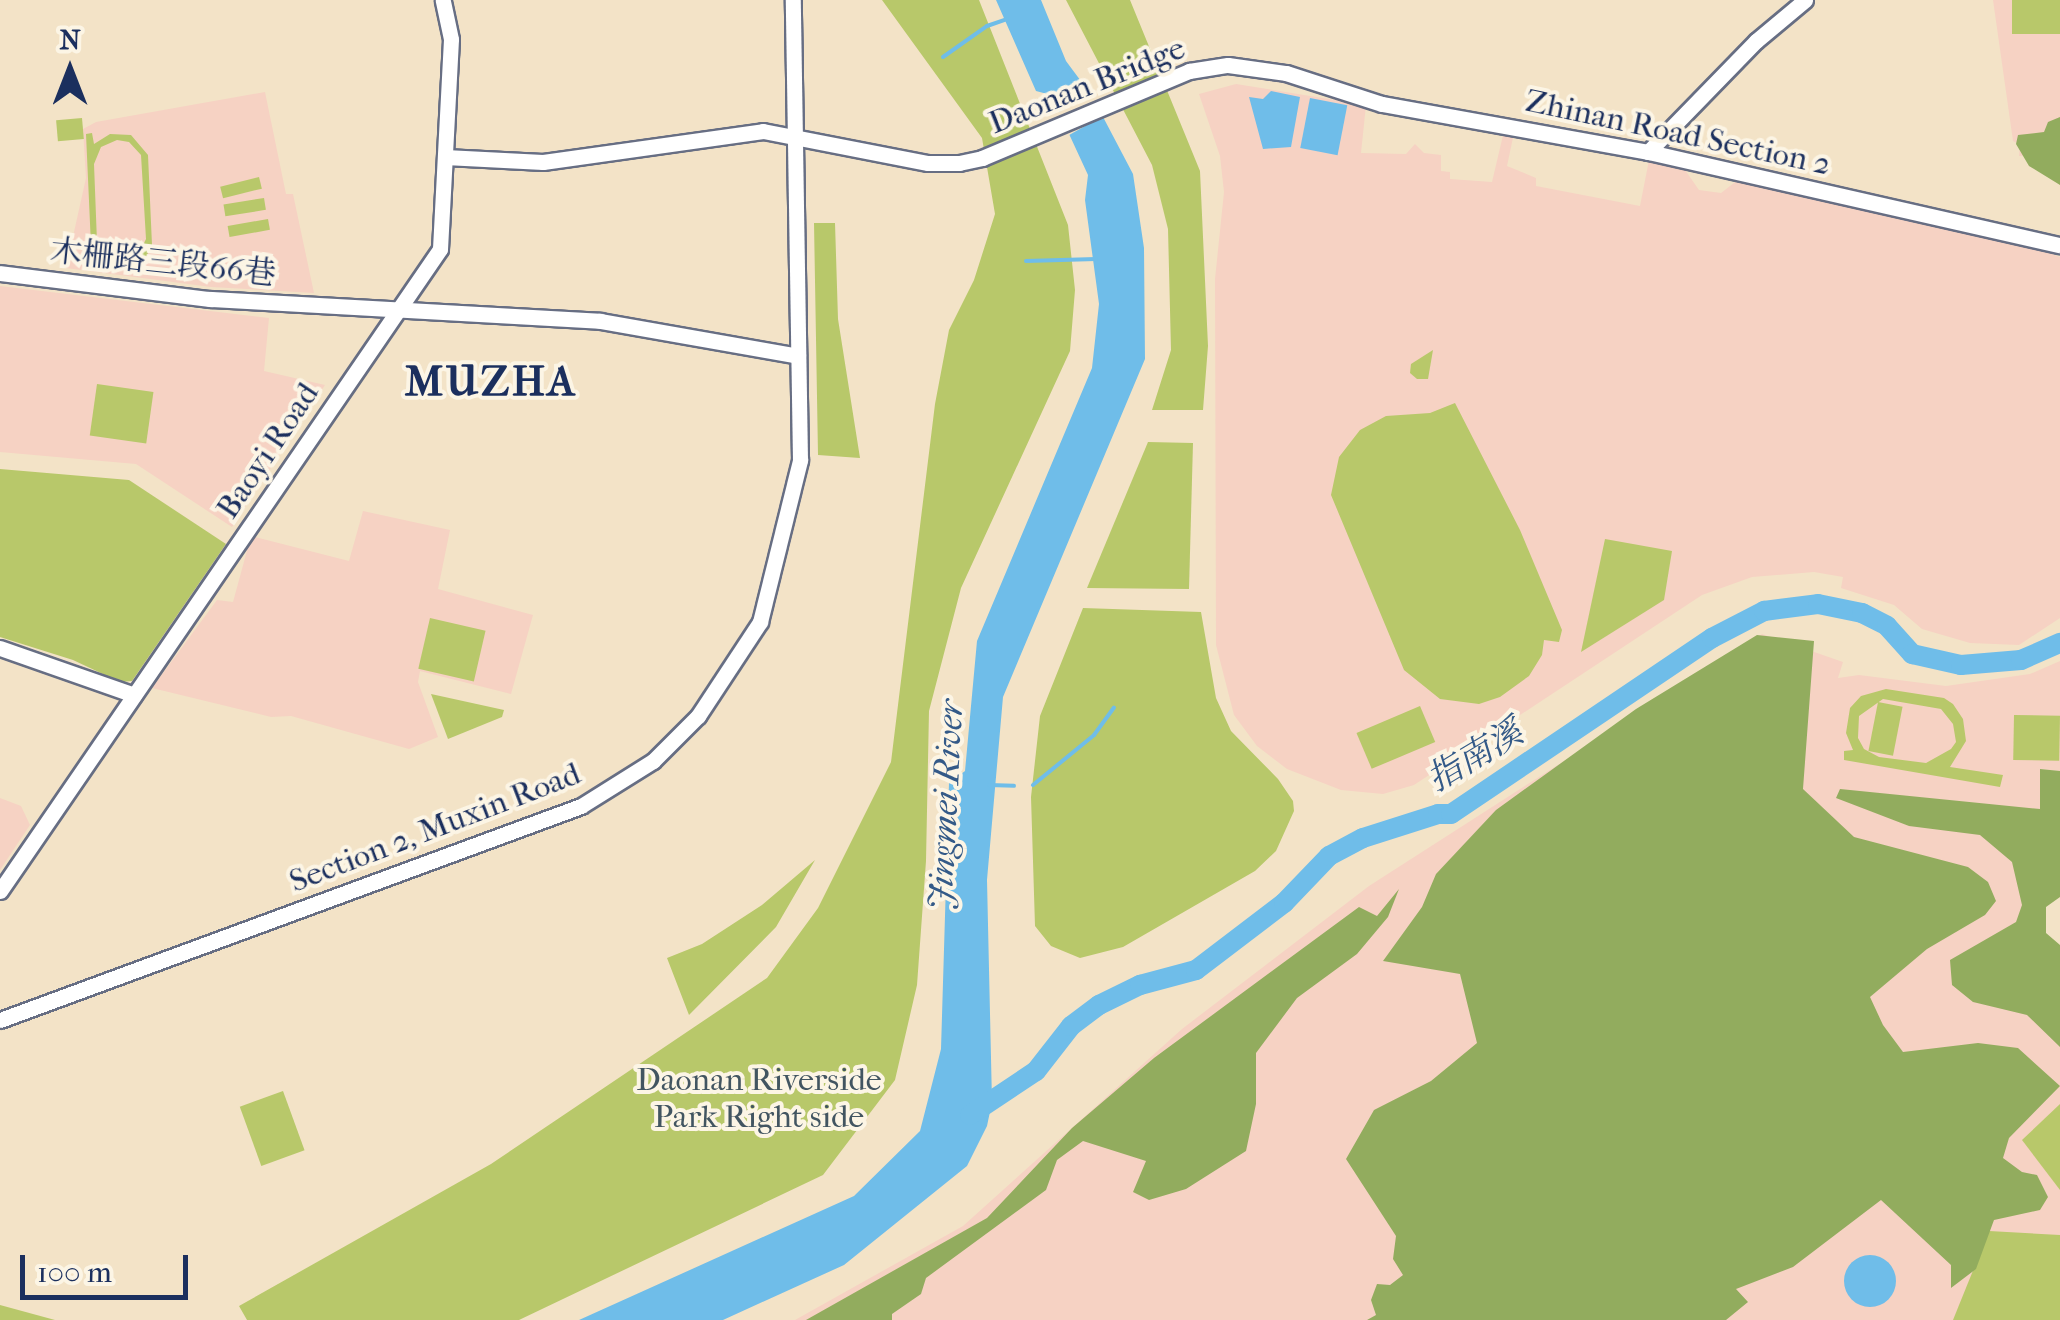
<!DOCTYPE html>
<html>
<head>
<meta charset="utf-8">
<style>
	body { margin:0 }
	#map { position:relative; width:2060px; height:1320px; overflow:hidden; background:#f3e3c7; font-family:"IM FELL French Canon","Noto Serif TC",serif }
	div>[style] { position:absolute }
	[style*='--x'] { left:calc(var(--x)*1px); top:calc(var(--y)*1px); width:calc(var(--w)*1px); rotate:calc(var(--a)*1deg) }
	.built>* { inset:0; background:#f6d2c3 }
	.green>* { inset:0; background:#b8c86a; transform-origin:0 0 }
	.forest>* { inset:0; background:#92ac5e }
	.water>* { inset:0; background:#6fbde9; transform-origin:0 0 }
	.round { border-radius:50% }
	.pier>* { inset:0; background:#f3e3c7; transform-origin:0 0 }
	.stream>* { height:4px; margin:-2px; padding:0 2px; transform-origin:2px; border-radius:2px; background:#6fbde9 }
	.river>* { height:20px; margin:-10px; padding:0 10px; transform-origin:10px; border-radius:10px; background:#6fbde9 }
	.roads { filter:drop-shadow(2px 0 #676e83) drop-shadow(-2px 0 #676e83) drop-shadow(0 2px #676e83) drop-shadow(0 -2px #676e83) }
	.secondary>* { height:15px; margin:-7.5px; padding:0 7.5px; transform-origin:7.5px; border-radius:7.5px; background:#fff }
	span { translate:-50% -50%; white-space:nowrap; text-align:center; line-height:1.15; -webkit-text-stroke:8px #fcf5e5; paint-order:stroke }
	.street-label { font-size:32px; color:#1b2f5e }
	.park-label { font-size:32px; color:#425561 }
	.water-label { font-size:35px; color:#345a88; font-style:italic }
	.district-label { font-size:42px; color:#1b2f5e; font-weight:700; letter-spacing:2.5px }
	.north { position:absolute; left:20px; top:20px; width:100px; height:100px; -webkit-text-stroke:8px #fcf5e5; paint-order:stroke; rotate:0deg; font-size:28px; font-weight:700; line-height:40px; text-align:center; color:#1b2f5e }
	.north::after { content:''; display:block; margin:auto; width:35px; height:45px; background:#1b2f5e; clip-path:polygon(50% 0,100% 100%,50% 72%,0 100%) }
	.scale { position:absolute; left:20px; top:1255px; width:168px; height:45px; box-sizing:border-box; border:5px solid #1b2f5e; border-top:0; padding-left:12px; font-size:30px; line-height:35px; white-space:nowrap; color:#1b2f5e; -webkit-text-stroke:8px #fcf5e5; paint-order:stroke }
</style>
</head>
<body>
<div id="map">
	<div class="built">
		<i style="clip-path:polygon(1993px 0,2060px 0,2060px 164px,2038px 154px,2019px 156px,2020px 145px,2013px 141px)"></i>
		<i style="clip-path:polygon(1236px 84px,1366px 105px,1361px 153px,1406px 154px,1415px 144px,1424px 153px,1441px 155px,1441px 171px,1450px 172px,1450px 179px,1492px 182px,1504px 131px,1514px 133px,1507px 166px,1536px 178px,1536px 186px,1640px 206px,1649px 160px,1683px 167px,1699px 190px,1721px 193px,1739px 179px,2019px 242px,2060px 257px,2060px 618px,2019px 645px,1970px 643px,1922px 629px,1894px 605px,1841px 588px,1843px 577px,1814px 572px,1752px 577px,1702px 595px,1414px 785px,1383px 794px,1341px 790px,1287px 769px,1257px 746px,1234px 715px,1216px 645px,1215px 279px,1224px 192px,1220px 156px,1199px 94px)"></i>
		<i style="clip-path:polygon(265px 92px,286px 194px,293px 194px,314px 293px,211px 287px,66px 268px,86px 178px,83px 129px,96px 122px)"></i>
		<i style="clip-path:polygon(0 286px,269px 318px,264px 371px,325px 385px,232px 527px,136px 464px,0 452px)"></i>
		<i style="clip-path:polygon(363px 511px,450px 530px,438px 589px,533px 615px,511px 694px,420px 671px,418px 682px,438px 737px,409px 749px,291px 716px,271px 717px,152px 688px,217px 600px,233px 602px,251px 536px,349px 561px)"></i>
		<i style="clip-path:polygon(1762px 634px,1843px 662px,1838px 678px,1859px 675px,1946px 686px,2030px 674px,2060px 661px,2060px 771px,2040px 769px,2041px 810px,1969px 805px,2045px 817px,2024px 929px,2060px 980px,2060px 1320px,795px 1320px,963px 1226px,1182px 1029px,1369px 886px)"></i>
		<i style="clip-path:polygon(0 798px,21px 806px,30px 825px,0 870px)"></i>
	</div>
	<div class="green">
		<i style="clip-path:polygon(882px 0,979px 0,1068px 225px,1075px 290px,1070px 351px,961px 588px,929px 711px,926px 861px,917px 985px,895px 1080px,823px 1175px,519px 1320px,247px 1320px,239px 1306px,491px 1164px,767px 978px,818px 908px,891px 762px,935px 404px,949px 330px,974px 280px,995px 214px,982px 138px)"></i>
		<i style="clip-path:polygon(1066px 0,1130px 0,1200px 171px,1208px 346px,1203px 410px,1152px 410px,1171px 350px,1168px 229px,1152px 165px)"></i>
		<i style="left:2012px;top:0;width:48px;height:34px"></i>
		<i style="left:82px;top:118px;width:21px;height:26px;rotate:85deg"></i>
		<i style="clip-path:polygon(evenodd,92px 133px,94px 144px,110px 134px,131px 135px,148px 155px,152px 245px,146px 257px,129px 268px,115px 268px,99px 259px,99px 268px,92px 268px,86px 134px,92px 133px,117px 140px,129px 142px,141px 155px,146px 239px,138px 255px,122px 262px,106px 256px,97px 242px,94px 164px,101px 147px,117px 140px)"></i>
		<i style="left:259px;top:177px;width:12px;height:40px;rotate:76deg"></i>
		<i style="left:264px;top:198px;width:12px;height:41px;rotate:81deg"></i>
		<i style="left:268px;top:219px;width:11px;height:41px;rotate:80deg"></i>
		<i style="clip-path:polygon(814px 223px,835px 223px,838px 319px,860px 458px,818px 455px)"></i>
		<i style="clip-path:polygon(1433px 350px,1428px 379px,1417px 379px,1410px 373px,1411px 364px)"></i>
		<i style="left:97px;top:384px;width:57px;height:52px;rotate:8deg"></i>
		<i style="clip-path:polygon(1455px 403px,1520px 530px,1562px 630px,1559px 642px,1544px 640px,1542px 655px,1529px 676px,1500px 697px,1479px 704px,1440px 699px,1404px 670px,1331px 495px,1339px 457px,1360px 430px,1386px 416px,1430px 413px)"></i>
		<i style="clip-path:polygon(1148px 442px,1193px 443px,1189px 589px,1087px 588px)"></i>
		<i style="clip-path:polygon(0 469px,129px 480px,226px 544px,132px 681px,120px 682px,73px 660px,0 637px)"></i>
		<i style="clip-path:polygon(1605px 539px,1672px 551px,1664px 600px,1581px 652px)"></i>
		<i style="clip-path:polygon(1083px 608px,1201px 612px,1216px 698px,1231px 731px,1278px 779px,1293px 801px,1294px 811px,1276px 851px,1255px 871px,1123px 947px,1080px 958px,1051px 946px,1035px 926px,1031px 797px,1040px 716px)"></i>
		<i style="left:430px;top:618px;width:57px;height:52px;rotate:13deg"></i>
		<i style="clip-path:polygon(evenodd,1886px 689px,1944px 698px,1953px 704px,1963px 719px,1966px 741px,1950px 767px,2003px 775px,2000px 787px,1844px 760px,1844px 751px,1853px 750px,1846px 733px,1850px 708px,1861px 696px,1886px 689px,1883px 699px,1941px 709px,1953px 724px,1956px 742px,1951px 749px,1926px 763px,1879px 757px,1864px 749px,1858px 738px,1859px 716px,1883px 699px)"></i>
		<i style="clip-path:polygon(431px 694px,504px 710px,502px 717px,448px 739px)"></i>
		<i style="left:1878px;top:702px;width:25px;height:50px;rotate:11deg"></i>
		<i style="left:1420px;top:706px;width:39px;height:69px;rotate:67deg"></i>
		<i style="left:2014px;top:715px;width:46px;height:45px;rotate:1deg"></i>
		<i style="clip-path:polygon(815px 860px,776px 927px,689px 1015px,667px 958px,702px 944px,762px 905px)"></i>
		<i style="left:283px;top:1091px;width:63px;height:46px;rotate:70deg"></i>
		<i style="clip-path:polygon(2060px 1104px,2060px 1190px,2022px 1140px)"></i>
		<i style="clip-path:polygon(1989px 1231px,2060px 1235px,2060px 1320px,1953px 1320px)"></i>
		<i style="clip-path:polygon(0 1305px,55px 1320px,0 1320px)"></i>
	</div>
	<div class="forest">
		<i style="clip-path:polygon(2060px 117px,2060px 185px,2029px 166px,2016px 144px,2018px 135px,2044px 132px,2048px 122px)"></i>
		<i style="clip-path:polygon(1757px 635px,1814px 641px,1803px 789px,1854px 837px,1968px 867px,1988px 882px,1996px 901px,1985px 915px,1927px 949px,1870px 997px,1883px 1025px,1903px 1052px,1978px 1043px,2018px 1048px,2060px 1086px,2009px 1138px,2003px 1158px,2022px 1172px,2037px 1175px,2048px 1197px,2040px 1210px,1994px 1220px,1976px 1269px,1951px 1288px,1951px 1265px,1881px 1200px,1793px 1267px,1736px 1289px,1748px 1302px,1726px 1320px,1367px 1320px,1376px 1315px,1371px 1300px,1377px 1284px,1390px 1285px,1403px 1275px,1393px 1259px,1396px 1236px,1346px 1159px,1374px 1110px,1431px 1081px,1477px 1043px,1460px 974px,1383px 961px,1422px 907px,1436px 874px,1496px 810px,1636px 709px)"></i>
		<i style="clip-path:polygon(2040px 769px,2060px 771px,2060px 897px,2046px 907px,2046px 933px,2060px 945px,2060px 1047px,2027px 1015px,1973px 1002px,1952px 985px,1950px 960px,2016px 922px,2022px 905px,2012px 862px,1980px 835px,1909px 826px,1836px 798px,1840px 789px,2040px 809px)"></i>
		<i style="clip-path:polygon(1399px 889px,1388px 917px,1357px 954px,1297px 998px,1256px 1053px,1256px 1104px,1246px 1151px,1186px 1189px,1149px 1200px,1133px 1192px,1146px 1161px,1083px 1141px,1057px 1160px,1046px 1190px,926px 1278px,921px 1294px,892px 1314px,892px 1320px,806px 1320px,987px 1218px,1072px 1128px,1154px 1058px,1359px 907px,1377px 916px)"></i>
	</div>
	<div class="water">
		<i style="clip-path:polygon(996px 0,1041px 0,1066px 61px,1092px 96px,1133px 174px,1144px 248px,1145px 359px,1003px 697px,987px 880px,992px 1102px,987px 1126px,967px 1166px,844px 1265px,723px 1320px,579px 1320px,854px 1196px,920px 1131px,941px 1049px,949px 783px,965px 771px,977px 641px,1092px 368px,1099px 304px,1085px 200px,1088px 175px,1051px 95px,1036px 91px)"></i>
		<i style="clip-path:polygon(1271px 91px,1300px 97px,1291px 147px,1263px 149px,1249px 97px,1263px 99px)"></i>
		<i style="left:1310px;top:98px;width:38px;height:51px;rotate:11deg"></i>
		<i class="round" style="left:1844px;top:1255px;width:52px;height:52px"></i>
	</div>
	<div class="pier">
		<i style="left:1095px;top:92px;width:25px;height:46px;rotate:61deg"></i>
	</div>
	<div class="stream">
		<i style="--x:943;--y:57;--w:54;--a:-35.2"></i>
		<i style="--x:987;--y:26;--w:21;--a:-19"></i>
		<i style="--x:1026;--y:261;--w:70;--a:-1.6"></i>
		<i style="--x:989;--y:785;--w:25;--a:2"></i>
		<i style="--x:1033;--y:785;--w:79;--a:-39.3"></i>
		<i style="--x:1094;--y:735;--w:34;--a:-54"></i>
	</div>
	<div class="river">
		<i style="--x:970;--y:1115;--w:79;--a:-33.7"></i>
		<i style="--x:1036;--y:1071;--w:57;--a:-52.1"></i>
		<i style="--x:1071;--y:1026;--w:35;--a:-37"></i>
		<i style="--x:1099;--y:1005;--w:46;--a:-26"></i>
		<i style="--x:1140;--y:985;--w:58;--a:-15"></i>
		<i style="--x:1196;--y:970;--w:111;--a:-37.3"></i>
		<i style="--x:1284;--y:903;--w:65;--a:-46.2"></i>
		<i style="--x:1329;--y:856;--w:38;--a:-28"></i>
		<i style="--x:1363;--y:838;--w:79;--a:-17.7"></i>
		<i style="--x:1438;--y:814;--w:13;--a:0"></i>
		<i style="--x:1451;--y:814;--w:315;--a:-34"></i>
		<i style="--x:1712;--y:638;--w:59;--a:-27.4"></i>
		<i style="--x:1764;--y:611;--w:54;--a:-7.4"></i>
		<i style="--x:1818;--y:604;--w:45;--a:11.6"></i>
		<i style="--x:1862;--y:613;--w:28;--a:27"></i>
		<i style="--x:1887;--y:626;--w:38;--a:48"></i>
		<i style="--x:1912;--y:654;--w:50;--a:12.7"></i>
		<i style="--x:1961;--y:665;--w:60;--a:-4.8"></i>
		<i style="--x:2021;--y:660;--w:43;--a:-23.6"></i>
	</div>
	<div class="roads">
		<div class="secondary">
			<i style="--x:1648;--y:152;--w:155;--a:-45.8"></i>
			<i style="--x:1756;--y:41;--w:64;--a:-39.9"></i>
			<i style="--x:445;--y:157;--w:98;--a:2.9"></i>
			<i style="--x:543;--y:162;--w:222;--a:-8"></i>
			<i style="--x:763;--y:131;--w:168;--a:11"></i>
			<i style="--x:928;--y:163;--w:31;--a:0"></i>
			<i style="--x:959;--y:163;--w:24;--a:-12"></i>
			<i style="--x:982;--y:158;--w:225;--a:-22.8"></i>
			<i style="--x:1189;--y:71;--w:39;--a:-9"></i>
			<i style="--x:1228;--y:65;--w:59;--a:7.9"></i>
			<i style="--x:1286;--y:73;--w:101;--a:17.9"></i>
			<i style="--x:1382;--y:104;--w:271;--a:10.2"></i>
			<i style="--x:1649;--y:152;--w:421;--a:12.8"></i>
			<i style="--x:0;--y:273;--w:212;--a:7.1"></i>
			<i style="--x:210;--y:299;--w:391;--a:3.2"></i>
			<i style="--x:600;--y:321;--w:201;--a:10"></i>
			<i style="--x:0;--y:648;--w:142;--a:19.3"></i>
			<i style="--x:0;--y:891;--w:778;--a:-55.57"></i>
			<i style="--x:440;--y:249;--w:210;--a:-87"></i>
			<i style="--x:451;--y:39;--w:40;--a:-102"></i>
			<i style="--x:0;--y:1020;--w:619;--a:-20.22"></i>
			<i style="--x:581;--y:806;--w:85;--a:-32"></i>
			<i style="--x:653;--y:761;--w:64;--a:-45"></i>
			<i style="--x:698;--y:716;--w:113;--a:-56.6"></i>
			<i style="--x:760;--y:622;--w:167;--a:-76.1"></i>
			<i style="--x:800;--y:460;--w:460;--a:-90.9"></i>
		</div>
	</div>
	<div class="street-label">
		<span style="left:1087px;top:86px;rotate:-22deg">Daonan Bridge</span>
		<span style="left:1678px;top:133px;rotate:12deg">Zhinan Road Section 2</span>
		<span style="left:163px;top:263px;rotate:6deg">木柵路三段66巷</span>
		<span style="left:268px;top:451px;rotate:-56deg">Baoyi Road</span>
		<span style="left:435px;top:828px;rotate:-21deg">Section 2, Muxin Road</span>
	</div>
	<div class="park-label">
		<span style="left:759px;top:1099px">Daonan Riverside<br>Park Right side</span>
	</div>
	<div class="water-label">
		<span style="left:1475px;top:756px;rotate:-31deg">指南溪</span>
		<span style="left:946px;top:805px;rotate:-87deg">Jingmei River</span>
	</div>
	<div class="district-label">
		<span style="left:491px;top:382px">MUZHA</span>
	</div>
	<div class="north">N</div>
	<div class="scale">100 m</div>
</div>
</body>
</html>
